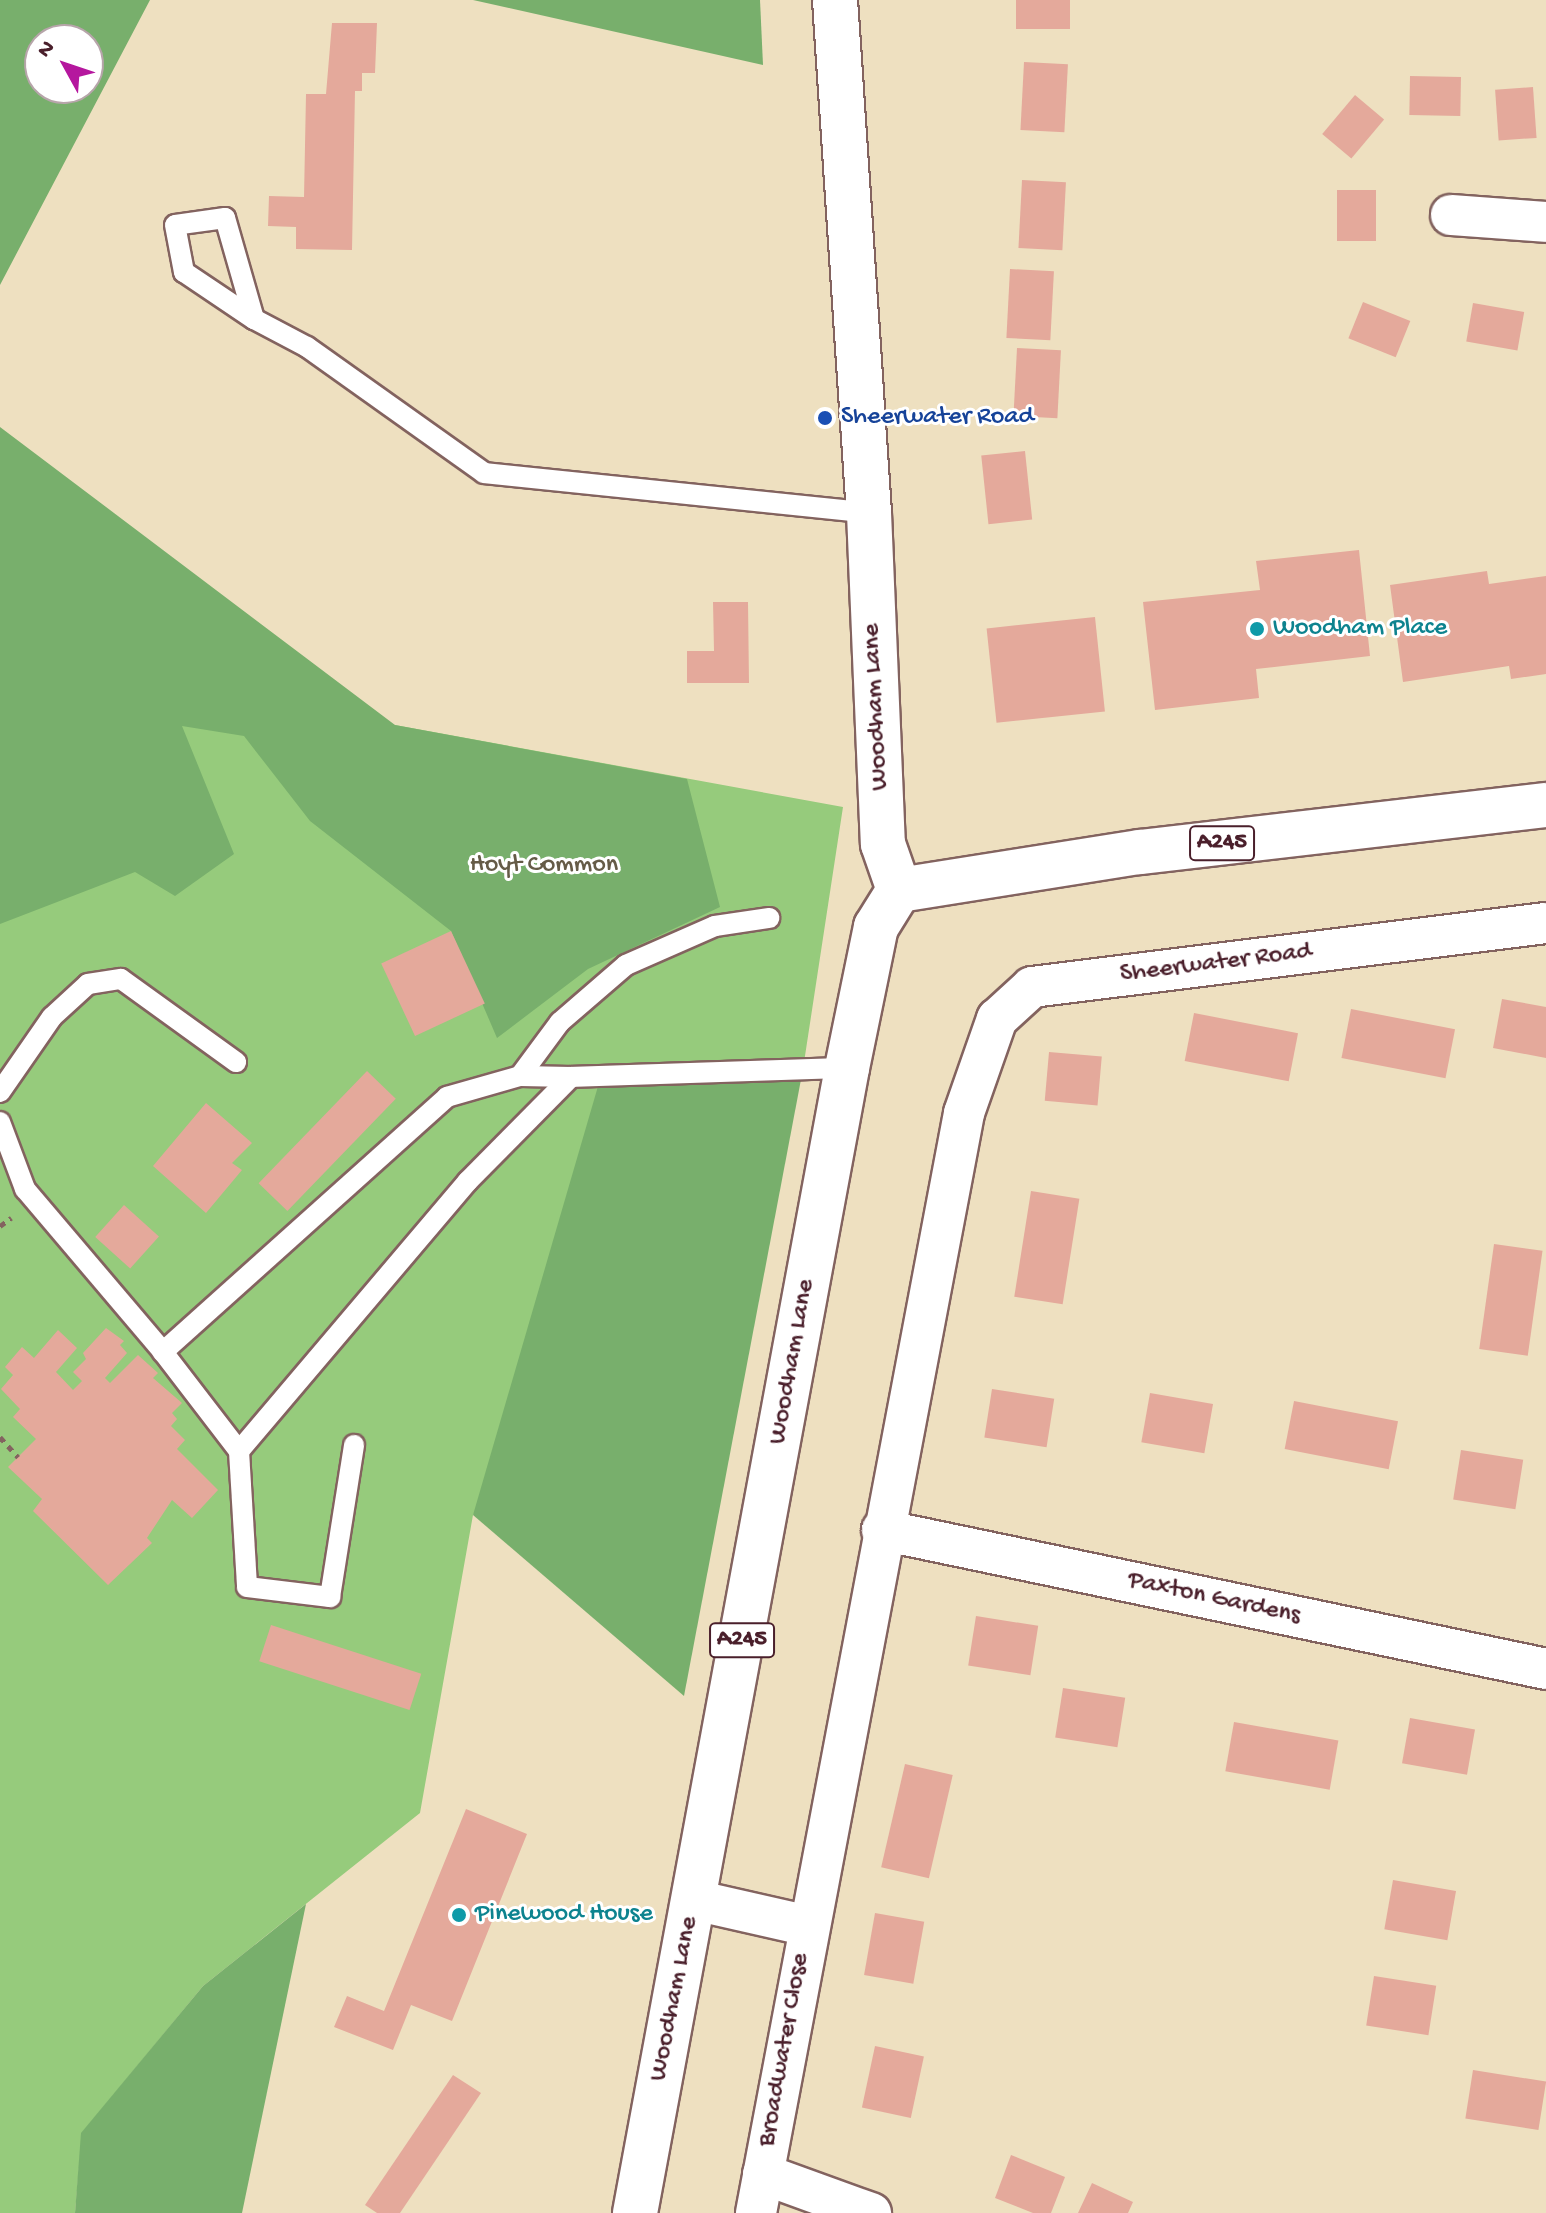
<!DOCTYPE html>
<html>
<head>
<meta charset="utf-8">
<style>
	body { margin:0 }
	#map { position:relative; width:1546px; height:2213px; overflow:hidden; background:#eee0c0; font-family:"Gochi Hand",sans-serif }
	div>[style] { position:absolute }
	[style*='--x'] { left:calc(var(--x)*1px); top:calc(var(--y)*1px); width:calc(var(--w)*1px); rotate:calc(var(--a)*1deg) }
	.green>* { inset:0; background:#96cb7c }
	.forest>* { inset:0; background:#78af6c }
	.building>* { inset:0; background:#e4a99b; transform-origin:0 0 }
	.path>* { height:5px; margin-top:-2.5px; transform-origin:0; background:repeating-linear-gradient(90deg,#83635f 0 6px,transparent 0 12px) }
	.roads { filter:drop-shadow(2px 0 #83635f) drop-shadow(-2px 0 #83635f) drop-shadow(0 2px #83635f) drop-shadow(0 -2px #83635f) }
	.service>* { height:20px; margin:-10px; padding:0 10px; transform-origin:10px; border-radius:10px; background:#fff }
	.minor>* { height:40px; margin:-20px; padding:0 20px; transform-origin:20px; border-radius:20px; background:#fff }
	.secondary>* { height:44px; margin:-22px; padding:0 22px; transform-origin:22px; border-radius:22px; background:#fff }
	.primary>* { height:44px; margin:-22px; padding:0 22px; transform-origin:22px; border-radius:22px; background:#fff }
	.dots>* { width:22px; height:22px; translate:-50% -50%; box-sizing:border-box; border:4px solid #fff; border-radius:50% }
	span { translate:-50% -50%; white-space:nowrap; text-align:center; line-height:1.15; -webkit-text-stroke:6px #fff; paint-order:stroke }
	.shield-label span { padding:2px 6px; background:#fff; border:2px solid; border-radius:6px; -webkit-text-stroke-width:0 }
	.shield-label { font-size:24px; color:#4a1f2b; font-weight:700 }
	.transit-label { font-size:26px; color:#164399 }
	.left { translate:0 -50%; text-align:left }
	.culture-label { font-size:26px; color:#0d838f }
	.street-label { font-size:26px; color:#4a1f2b }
	.park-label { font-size:26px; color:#655b47 }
	.north { position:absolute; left:24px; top:24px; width:80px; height:80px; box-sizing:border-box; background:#fff; border:2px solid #b7a5aa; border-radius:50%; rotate:310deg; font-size:22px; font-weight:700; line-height:32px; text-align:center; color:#4a1f2b }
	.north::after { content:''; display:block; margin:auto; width:28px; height:36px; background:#b5179e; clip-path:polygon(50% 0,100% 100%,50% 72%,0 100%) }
</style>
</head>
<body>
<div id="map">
	<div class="green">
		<i style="clip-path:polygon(0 640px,395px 725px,843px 807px,803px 1069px,473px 1515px,420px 1813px,203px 1986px,82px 2133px,75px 2213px,0 2213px)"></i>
	</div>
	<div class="forest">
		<i style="clip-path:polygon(evenodd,0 0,150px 0,0 285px,0 0,40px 40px,88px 40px,88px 88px,40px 88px,40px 40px)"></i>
		<i style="clip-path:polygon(473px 0,760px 0,763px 65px)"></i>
		<i style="clip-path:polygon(0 427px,395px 725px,687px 779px,720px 907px,588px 969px,497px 1038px,451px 931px,310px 821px,244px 736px,182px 726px,234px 854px,175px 896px,135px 872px,0 924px)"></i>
		<i style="clip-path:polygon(803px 1069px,684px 1696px,473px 1515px,601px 1076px)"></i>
		<i style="clip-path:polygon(306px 1904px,242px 2213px,75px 2213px,81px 2133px,203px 1986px)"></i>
	</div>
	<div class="building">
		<i style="left:1016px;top:0;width:54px;height:29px"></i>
		<i style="clip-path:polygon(332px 23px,377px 23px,375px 73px,362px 73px,362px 91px,355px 91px,352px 250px,296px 249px,296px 227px,268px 226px,269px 196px,304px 197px,306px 94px,326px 94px)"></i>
		<i style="left:1024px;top:62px;width:44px;height:68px;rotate:3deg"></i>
		<i style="left:1410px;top:76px;width:51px;height:39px;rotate:1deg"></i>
		<i style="left:1533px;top:87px;width:51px;height:38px;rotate:86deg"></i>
		<i style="left:1355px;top:95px;width:38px;height:51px;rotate:40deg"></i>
		<i style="left:1022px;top:180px;width:44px;height:68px;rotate:3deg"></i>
		<i style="left:1337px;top:190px;width:39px;height:51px"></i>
		<i style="left:1010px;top:269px;width:44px;height:69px;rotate:3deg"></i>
		<i style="left:1363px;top:302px;width:51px;height:39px;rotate:22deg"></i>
		<i style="left:1473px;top:303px;width:52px;height:39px;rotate:10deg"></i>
		<i style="left:1017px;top:348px;width:44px;height:68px;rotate:3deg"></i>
		<i style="left:1025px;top:451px;width:69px;height:44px;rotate:84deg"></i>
		<i style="clip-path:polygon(1359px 550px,1370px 656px,1256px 669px,1259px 698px,1155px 710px,1143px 602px,1260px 590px,1256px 561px)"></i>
		<i style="clip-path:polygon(1487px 571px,1489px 584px,1546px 576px,1546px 674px,1511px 679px,1509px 666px,1403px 682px,1390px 585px)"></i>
		<i style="clip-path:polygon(713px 602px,748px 602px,749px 683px,687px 683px,687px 651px,714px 651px)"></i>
		<i style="left:1095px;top:617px;width:95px;height:109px;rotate:84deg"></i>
		<i style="left:451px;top:931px;width:80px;height:77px;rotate:65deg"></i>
		<i style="clip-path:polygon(1502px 999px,1546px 1007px,1546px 1058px,1493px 1048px)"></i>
		<i style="left:1351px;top:1009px;width:106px;height:50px;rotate:11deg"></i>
		<i style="left:1194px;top:1013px;width:106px;height:49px;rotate:11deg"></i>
		<i style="left:1049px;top:1052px;width:53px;height:49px;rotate:5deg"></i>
		<i style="left:367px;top:1071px;width:40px;height:156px;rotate:44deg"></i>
		<i style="clip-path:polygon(206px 1103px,252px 1143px,232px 1163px,242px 1170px,206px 1213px,153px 1166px)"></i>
		<i style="left:1031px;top:1191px;width:49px;height:107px;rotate:9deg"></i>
		<i style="left:124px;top:1205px;width:47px;height:43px;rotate:42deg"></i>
		<i style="left:1494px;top:1244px;width:49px;height:106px;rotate:8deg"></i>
		<i style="clip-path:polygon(106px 1328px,124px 1341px,120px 1345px,127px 1353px,105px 1378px,110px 1383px,138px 1355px,158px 1373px,153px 1378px,182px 1403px,172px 1413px,177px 1419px,171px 1426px,185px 1440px,177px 1449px,218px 1490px,192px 1518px,172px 1500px,147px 1538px,152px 1543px,108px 1585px,33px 1511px,42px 1499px,8px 1467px,36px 1439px,13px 1417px,20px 1409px,1px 1389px,13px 1375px,5px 1367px,22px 1347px,34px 1358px,58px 1330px,77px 1348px,56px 1372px,73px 1390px,82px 1381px,73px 1372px,86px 1359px,83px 1353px)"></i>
		<i style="left:992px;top:1389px;width:63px;height:49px;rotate:9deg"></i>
		<i style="left:1150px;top:1393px;width:64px;height:50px;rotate:10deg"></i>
		<i style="left:1294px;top:1401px;width:106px;height:49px;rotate:11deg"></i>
		<i style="left:1461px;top:1450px;width:63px;height:50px;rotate:9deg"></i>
		<i style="left:976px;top:1616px;width:63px;height:50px;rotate:9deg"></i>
		<i style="left:271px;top:1625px;width:158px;height:38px;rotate:18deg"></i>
		<i style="left:1063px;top:1688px;width:63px;height:50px;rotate:9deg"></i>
		<i style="left:1410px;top:1718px;width:66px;height:46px;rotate:10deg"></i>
		<i style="left:1234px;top:1722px;width:106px;height:50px;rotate:10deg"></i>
		<i style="left:905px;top:1764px;width:49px;height:106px;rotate:13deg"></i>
		<i style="clip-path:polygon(466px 1809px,527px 1834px,452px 2021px,411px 2005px,393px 2050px,334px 2027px,347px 1996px,384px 2011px)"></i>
		<i style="left:1393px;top:1880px;width:64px;height:50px;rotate:10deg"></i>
		<i style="left:875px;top:1913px;width:50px;height:63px;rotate:10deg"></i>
		<i style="left:1374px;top:1976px;width:63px;height:50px;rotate:9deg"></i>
		<i style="left:875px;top:2046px;width:50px;height:63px;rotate:12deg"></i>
		<i style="left:1473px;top:2070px;width:74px;height:49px;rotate:9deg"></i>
		<i style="clip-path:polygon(453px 2075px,481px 2093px,400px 2213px,377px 2213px,365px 2205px)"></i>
		<i style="clip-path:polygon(1011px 2155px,1065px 2177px,1051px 2213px,1033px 2213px,995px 2198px)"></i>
		<i style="clip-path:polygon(1092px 2183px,1133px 2202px,1128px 2213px,1078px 2213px)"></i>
	</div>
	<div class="path">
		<i style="--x:0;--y:1226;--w:14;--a:-36"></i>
		<i style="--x:0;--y:1437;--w:27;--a:48"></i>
	</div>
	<div class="roads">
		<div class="service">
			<i style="--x:254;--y:319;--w:105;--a:-106"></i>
			<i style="--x:225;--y:218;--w:50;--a:172"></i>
			<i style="--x:175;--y:225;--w:48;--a:79.2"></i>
			<i style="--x:184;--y:272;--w:84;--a:33.9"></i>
			<i style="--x:254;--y:319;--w:60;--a:27.8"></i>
			<i style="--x:307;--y:347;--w:217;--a:35.4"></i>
			<i style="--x:484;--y:473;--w:387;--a:5.9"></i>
			<i style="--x:520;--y:1076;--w:67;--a:-53.5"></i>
			<i style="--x:560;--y:1022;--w:87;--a:-40.8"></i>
			<i style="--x:626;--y:965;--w:97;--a:-23.7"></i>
			<i style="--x:715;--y:926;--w:55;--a:-8.4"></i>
			<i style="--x:571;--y:1077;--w:51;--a:-178.9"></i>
			<i style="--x:520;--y:1076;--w:76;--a:164"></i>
			<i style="--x:447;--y:1097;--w:382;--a:138.1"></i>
			<i style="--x:163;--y:1352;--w:125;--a:52.5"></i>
			<i style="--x:239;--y:1451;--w:354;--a:-49.7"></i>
			<i style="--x:468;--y:1181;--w:146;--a:-45.3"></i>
			<i style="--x:571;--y:1077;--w:276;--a:-1.9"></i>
			<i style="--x:0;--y:1092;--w:91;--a:-55.3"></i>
			<i style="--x:52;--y:1017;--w:49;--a:-42.5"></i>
			<i style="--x:88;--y:984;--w:33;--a:-9"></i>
			<i style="--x:121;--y:979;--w:142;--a:35.8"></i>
			<i style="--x:0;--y:1122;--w:72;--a:69.5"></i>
			<i style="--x:25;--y:1189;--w:214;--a:49.7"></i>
			<i style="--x:239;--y:1451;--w:136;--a:86.6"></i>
			<i style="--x:247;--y:1587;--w:84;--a:6.9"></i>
			<i style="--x:330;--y:1597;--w:154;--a:-81"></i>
		</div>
		<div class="minor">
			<i style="--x:1451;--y:215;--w:95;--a:4.2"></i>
			<i style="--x:882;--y:1530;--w:678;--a:11.82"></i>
			<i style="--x:694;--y:1900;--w:117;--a:12.8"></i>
			<i style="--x:763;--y:2174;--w:115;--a:19.9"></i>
			<i style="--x:756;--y:2213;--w:1119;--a:-79.29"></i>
			<i style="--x:964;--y:1113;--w:100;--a:-70.7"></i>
			<i style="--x:997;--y:1019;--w:47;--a:-42.4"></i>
			<i style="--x:1032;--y:987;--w:518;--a:-7.1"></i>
		</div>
		<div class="secondary">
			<i style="--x:835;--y:0;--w:514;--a:86.21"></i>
			<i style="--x:869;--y:513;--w:331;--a:87.6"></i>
			<i style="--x:883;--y:844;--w:49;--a:70.8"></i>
		</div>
		<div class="primary">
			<i style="--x:635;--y:2213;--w:1164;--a:-79.51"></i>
			<i style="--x:847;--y:1068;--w:144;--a:-78.4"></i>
			<i style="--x:876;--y:927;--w:44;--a:-58.1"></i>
			<i style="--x:899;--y:890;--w:244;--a:-9"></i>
			<i style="--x:1140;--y:852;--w:409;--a:-6.6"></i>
		</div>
	</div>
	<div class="dots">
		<i style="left:825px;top:418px;background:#1a4fb4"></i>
		<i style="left:1257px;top:629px;background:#0f9aa8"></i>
		<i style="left:459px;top:1915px;background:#0f9aa8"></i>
	</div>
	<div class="shield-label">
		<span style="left:1222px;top:843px">A245</span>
		<span style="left:742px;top:1640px">A245</span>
	</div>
	<div class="transit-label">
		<span class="left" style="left:841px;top:418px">Sheerwater Road</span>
	</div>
	<div class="culture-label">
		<span class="left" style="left:1273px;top:629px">Woodham Place</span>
		<span class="left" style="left:475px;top:1915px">Pinewood House</span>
	</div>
	<div class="street-label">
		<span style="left:877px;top:707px;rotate:-93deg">Woodham Lane</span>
		<span style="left:1216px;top:964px;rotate:-7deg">Sheerwater Road</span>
		<span style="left:793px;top:1362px;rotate:-80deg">Woodham Lane</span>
		<span style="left:1214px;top:1599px;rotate:12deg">Paxton Gardens</span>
		<span style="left:675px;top:1999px;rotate:-79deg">Woodham Lane</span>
		<span style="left:785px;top:2050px;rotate:-80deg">Broadwater Close</span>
	</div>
	<div class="park-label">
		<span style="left:544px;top:866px">Hoyt Common</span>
	</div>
	<div class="north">N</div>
</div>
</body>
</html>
